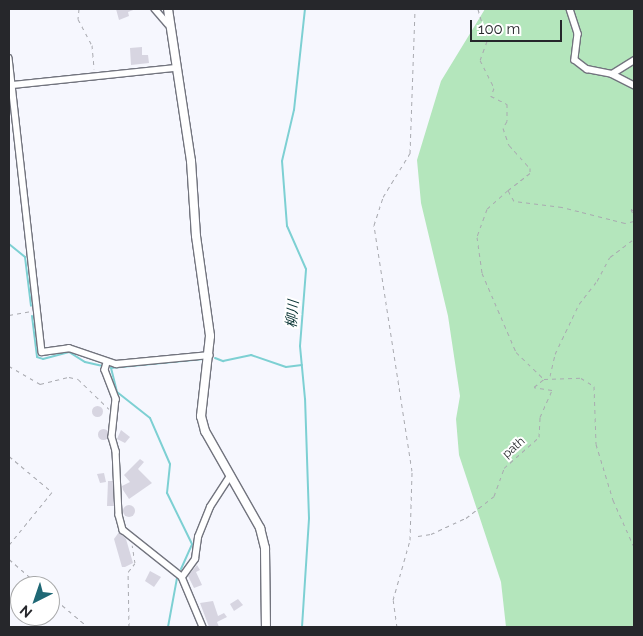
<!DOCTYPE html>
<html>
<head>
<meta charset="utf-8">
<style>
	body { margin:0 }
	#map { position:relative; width:643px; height:636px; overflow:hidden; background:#f6f7fe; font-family:Raleway,"Noto Sans JP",sans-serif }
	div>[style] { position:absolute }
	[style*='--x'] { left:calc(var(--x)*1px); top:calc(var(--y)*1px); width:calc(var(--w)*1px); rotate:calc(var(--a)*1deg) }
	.green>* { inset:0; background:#b4e6bc }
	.stream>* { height:2px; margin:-1px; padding:0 1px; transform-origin:1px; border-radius:1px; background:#7dd0d3 }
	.building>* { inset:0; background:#d7d5e1 }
	.round { border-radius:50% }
	.path>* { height:1px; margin-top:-0.5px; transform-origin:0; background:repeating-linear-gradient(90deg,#a9aab0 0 4px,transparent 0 8px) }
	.roads { filter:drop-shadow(1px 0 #72747e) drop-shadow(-1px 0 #72747e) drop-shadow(0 1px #72747e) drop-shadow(0 -1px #72747e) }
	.minor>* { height:5.5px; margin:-2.75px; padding:0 2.75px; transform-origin:2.75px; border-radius:2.75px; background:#fff }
	.tertiary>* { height:8px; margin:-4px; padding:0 4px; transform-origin:4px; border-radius:4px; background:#fff }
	span { translate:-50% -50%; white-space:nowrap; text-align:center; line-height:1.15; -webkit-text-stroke:4px #fff; paint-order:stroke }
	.street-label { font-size:12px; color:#26272b }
	.water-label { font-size:14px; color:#053031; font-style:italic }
	.frame { position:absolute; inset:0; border:10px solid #26272b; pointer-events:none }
	.north { position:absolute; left:10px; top:576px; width:50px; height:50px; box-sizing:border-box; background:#fff; border:1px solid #a8a9aa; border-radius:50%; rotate:221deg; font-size:14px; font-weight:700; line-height:20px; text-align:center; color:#26272b }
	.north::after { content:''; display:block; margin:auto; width:18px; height:22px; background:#1f6875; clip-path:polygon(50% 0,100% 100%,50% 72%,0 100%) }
	.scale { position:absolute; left:470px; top:20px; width:92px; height:22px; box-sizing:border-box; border:2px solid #26272b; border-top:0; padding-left:6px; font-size:15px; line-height:18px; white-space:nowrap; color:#26272b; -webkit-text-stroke:4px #fff; paint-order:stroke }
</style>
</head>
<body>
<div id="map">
	<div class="green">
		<i style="clip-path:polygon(485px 9px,634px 9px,634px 627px,506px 627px,501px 582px,459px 455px,456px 419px,460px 396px,448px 316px,421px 203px,417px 160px,441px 81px)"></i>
	</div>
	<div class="stream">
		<i style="--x:9;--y:244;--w:21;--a:39"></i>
		<i style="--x:25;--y:257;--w:49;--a:83"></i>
		<i style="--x:32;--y:316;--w:41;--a:83"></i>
		<i style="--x:37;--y:357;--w:6;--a:18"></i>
		<i style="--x:43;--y:359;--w:27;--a:-15"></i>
		<i style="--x:69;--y:352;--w:19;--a:32"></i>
		<i style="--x:85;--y:362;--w:17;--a:13"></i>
		<i style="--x:215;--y:358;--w:9;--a:21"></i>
		<i style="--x:223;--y:361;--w:29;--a:-12"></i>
		<i style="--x:251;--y:355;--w:37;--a:19"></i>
		<i style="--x:286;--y:367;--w:16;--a:-7"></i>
		<i style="--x:181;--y:569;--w:27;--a:-66"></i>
		<i style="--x:192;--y:544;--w:57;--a:-116.1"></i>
		<i style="--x:167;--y:493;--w:29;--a:-84"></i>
		<i style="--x:170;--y:464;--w:50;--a:-113.5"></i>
		<i style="--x:150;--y:418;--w:42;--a:-141.8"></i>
		<i style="--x:117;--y:392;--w:25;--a:-104"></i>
		<i style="--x:111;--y:368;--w:93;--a:-5.5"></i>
		<i style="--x:168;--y:627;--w:50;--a:-79.6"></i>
		<i style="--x:302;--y:627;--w:109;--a:-86.3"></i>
		<i style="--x:309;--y:518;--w:119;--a:-91.9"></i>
		<i style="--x:305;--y:399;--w:53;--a:-95.4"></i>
		<i style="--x:300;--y:346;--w:77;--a:-85.5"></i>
		<i style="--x:306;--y:269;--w:47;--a:-113.8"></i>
		<i style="--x:287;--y:226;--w:65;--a:-94.4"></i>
		<i style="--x:282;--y:161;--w:52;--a:-76.8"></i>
		<i style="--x:294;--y:110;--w:102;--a:-83.8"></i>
	</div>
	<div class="building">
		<i style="clip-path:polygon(116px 9px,136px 9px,128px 12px,129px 16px,119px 20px)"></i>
		<i style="clip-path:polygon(142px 47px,142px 55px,148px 55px,149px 63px,131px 65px,130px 48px)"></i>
		<i class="round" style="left:91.5px;top:405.5px;width:11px;height:11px"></i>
		<i class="round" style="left:97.5px;top:428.5px;width:11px;height:11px"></i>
		<i style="clip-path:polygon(121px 430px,130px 437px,125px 443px,117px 439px)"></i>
		<i style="clip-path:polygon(140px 459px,144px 462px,138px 469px,152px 483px,129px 499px,123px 490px,122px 486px,130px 482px,124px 475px)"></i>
		<i style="clip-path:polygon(104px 473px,106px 482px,100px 483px,97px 474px)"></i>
		<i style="clip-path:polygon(108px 481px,113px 481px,114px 506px,107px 506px)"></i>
		<i class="round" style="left:123px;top:505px;width:12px;height:12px"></i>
		<i style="clip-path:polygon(119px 532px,126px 539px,133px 563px,125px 567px,122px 567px,114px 539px)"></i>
		<i style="clip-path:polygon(197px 565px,200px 570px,196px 572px,202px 585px,194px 588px,188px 576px)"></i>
		<i style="clip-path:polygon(150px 571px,161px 577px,154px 587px,145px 581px)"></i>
		<i style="clip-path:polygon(238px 599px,243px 605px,234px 611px,230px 604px)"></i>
		<i style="clip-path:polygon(213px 601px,218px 616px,224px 613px,227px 617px,217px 622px,219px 627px,209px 627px,200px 603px)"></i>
	</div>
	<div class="path">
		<i style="--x:79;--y:9;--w:10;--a:96"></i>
		<i style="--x:78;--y:19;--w:30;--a:62"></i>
		<i style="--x:92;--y:45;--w:24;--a:85"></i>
		<i style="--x:478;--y:9;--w:33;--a:74"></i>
		<i style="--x:487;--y:41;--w:20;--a:110"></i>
		<i style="--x:480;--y:60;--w:31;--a:63"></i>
		<i style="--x:494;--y:88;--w:9;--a:111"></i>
		<i style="--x:491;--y:96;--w:18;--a:27"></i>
		<i style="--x:507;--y:104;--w:17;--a:90"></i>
		<i style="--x:507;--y:121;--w:8;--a:120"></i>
		<i style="--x:503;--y:128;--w:18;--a:71"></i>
		<i style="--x:509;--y:145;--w:31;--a:48"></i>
		<i style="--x:530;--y:168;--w:5;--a:90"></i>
		<i style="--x:530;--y:173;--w:28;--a:142"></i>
		<i style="--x:634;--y:211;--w:4;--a:-146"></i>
		<i style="--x:631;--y:209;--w:9;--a:69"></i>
		<i style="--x:634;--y:221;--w:9;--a:167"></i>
		<i style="--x:625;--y:223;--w:65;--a:-165.7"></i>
		<i style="--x:562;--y:207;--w:48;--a:-172.9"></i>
		<i style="--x:514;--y:201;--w:13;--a:-119"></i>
		<i style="--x:508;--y:190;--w:28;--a:138"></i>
		<i style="--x:487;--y:209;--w:30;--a:110"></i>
		<i style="--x:477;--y:237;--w:36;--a:82"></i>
		<i style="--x:482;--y:273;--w:86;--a:66.7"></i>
		<i style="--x:516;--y:352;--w:39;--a:44"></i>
		<i style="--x:544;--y:379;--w:37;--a:-2"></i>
		<i style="--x:581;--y:378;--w:15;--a:32"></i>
		<i style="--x:594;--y:386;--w:58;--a:88"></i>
		<i style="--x:596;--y:444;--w:59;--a:73.1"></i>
		<i style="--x:613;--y:500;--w:51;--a:65.9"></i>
		<i style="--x:9;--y:315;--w:23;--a:-10"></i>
		<i style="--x:9;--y:366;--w:36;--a:30"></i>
		<i style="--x:40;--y:384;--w:30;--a:-14"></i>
		<i style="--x:69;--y:377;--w:9;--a:13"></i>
		<i style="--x:78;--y:379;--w:43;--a:44.1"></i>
		<i style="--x:550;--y:376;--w:23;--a:-77"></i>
		<i style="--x:555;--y:354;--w:55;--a:-64.4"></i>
		<i style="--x:579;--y:304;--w:29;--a:-52"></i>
		<i style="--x:597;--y:281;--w:27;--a:-62"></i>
		<i style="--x:610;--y:257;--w:30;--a:-37"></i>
		<i style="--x:9;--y:456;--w:56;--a:39.9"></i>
		<i style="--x:52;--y:492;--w:68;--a:129.1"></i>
		<i style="--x:418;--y:536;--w:13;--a:-9"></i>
		<i style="--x:431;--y:534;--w:38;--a:-25"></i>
		<i style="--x:466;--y:518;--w:36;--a:-38"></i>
		<i style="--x:494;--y:496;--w:30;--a:-70"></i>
		<i style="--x:504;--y:468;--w:47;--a:-41.5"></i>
		<i style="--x:539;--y:437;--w:20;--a:-87"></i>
		<i style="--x:540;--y:417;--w:30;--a:-66"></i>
		<i style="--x:552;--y:390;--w:18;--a:-171"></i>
		<i style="--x:534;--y:387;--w:13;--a:-39"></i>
		<i style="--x:9;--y:559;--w:41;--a:41.1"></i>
		<i style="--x:50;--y:595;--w:50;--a:40.1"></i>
		<i style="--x:129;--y:627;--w:55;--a:-91"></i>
		<i style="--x:128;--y:572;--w:11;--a:-52"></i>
		<i style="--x:135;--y:563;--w:18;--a:-99"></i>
		<i style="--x:397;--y:627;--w:27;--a:-98"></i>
		<i style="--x:393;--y:600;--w:62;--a:-74.2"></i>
		<i style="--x:410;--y:540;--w:69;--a:-88.3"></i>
		<i style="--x:412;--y:471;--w:249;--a:-98.8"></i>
		<i style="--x:374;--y:225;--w:29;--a:-72"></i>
		<i style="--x:383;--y:197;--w:52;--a:-58.5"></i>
		<i style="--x:410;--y:153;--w:144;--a:-88"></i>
	</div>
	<div class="roads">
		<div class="minor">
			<i style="--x:155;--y:9;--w:20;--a:49"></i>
			<i style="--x:570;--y:9;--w:26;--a:72"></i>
			<i style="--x:578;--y:34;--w:26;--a:97"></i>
			<i style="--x:575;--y:60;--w:15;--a:37"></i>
			<i style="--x:587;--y:69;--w:25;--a:11"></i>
			<i style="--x:612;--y:74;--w:25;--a:27"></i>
			<i style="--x:9;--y:58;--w:296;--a:83.6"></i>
			<i style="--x:42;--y:352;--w:27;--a:-8"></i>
			<i style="--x:69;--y:348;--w:50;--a:18.8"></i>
			<i style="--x:116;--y:364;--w:94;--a:-5.5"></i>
			<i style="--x:612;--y:74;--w:26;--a:-32"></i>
			<i style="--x:13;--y:85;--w:163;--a:-6"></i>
			<i style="--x:107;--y:363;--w:7;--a:106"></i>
			<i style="--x:105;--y:370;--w:31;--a:69"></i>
			<i style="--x:116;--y:399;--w:38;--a:96"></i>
			<i style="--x:112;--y:437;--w:15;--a:74"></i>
			<i style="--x:116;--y:451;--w:64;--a:87.3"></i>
			<i style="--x:119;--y:515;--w:16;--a:75"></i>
			<i style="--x:123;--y:530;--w:75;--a:38.5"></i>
			<i style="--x:182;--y:577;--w:54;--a:67.2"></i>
			<i style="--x:182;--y:577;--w:22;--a:-54"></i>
			<i style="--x:195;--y:559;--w:22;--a:-82"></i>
			<i style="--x:198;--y:537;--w:32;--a:-68"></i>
			<i style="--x:210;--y:507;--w:37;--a:-57"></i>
		</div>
		<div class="tertiary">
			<i style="--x:168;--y:9;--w:154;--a:81.4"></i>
			<i style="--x:191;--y:161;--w:75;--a:86.2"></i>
			<i style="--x:196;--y:236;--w:101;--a:82"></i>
			<i style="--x:210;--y:336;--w:81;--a:96.4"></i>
			<i style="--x:201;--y:416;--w:16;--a:75"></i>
			<i style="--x:205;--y:431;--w:112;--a:60.4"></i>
			<i style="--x:260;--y:528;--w:21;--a:76"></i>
			<i style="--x:265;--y:548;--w:79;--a:89.3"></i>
		</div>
	</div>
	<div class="street-label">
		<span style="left:514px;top:448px;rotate:-41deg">path</span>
	</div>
	<div class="water-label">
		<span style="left:292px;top:314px;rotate:-85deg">柳川</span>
	</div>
	<div class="frame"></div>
	<div class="north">N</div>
	<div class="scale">100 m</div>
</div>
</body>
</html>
